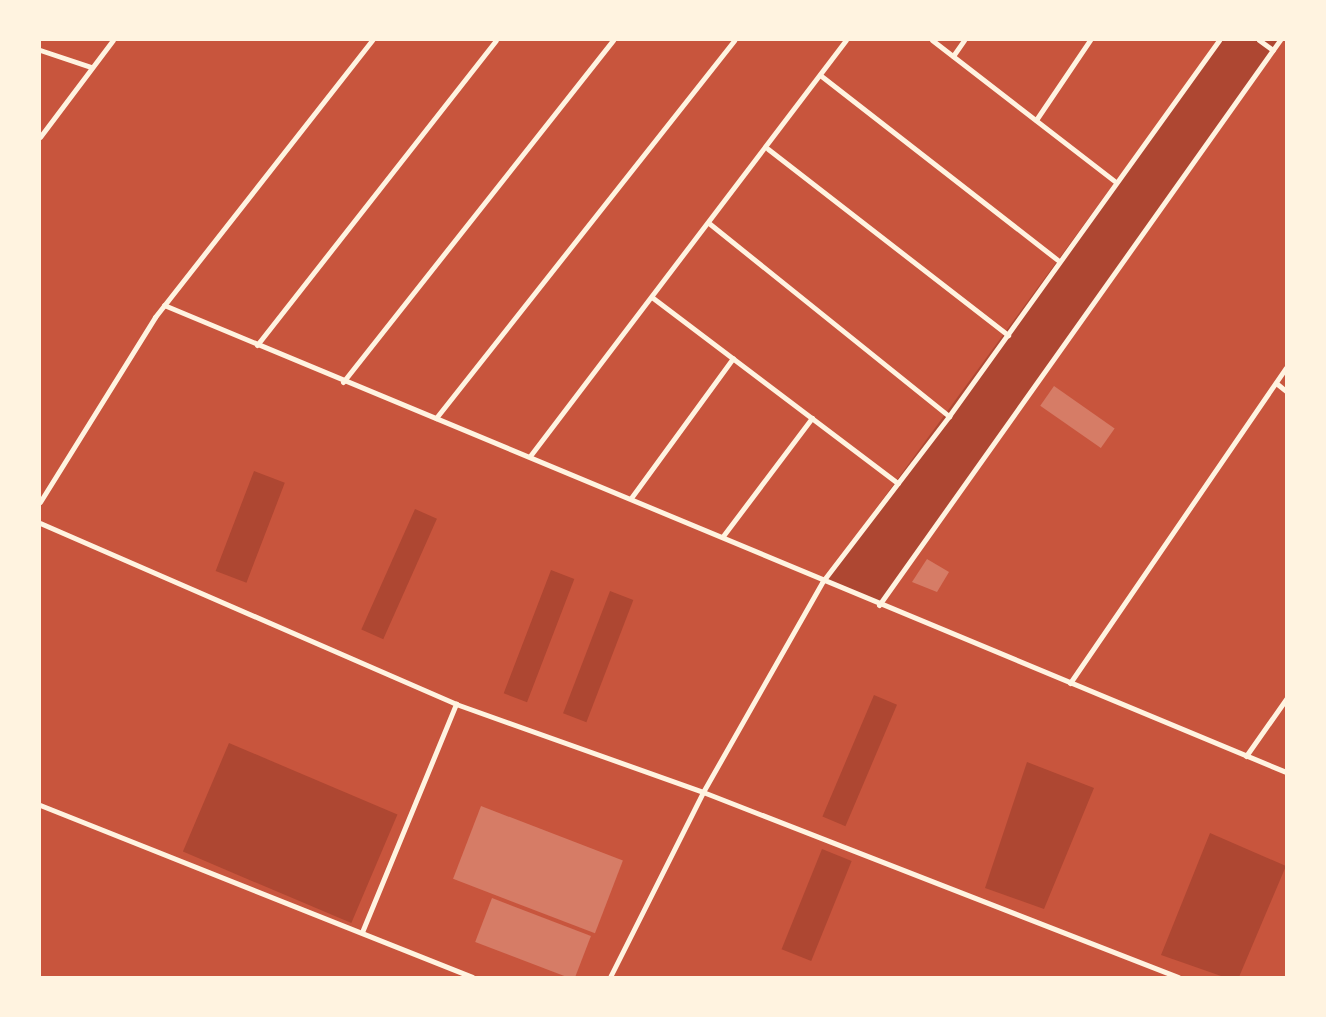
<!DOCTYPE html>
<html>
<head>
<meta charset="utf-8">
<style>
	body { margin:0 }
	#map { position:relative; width:1326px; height:1017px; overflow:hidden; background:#c8553d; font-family:Ubuntu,sans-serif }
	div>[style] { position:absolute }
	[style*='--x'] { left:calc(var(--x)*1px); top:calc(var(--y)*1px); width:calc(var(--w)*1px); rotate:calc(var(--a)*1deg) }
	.green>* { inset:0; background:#ae4732; transform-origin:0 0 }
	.building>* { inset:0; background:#d67c66; transform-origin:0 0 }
	.minor>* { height:5px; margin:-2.5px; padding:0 2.5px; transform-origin:2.5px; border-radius:2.5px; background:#fff3e0 }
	span { translate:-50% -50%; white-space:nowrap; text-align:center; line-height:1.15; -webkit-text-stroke:4px #fff3e0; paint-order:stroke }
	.frame { position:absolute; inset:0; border:41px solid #fff3e0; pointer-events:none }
</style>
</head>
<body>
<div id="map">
	<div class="green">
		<i style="clip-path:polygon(1219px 40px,1280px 40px,879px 605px,823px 581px)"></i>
		<i style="left:254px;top:471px;width:33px;height:107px;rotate:21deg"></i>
		<i style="left:415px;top:509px;width:24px;height:132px;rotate:24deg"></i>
		<i style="left:551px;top:570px;width:25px;height:132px;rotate:21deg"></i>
		<i style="left:610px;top:591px;width:25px;height:131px;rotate:21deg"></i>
		<i style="left:874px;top:695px;width:25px;height:132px;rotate:23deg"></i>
		<i style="left:229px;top:743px;width:183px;height:118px;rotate:23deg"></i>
		<i style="clip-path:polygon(1027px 762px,1094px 788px,1044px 909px,985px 888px)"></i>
		<i style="clip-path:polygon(1210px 833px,1286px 866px,1239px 977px,1224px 977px,1161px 955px)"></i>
		<i style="left:822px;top:849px;width:32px;height:108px;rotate:22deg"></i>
	</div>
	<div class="building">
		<i style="left:1054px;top:386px;width:74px;height:24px;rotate:35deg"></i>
		<i style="clip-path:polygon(927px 559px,949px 572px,937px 592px,912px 582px)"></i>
		<i style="left:481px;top:806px;width:152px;height:78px;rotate:21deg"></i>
		<i style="left:492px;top:898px;width:106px;height:47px;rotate:21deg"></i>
	</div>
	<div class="minor">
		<i style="--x:932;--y:40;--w:232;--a:37.7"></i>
		<i style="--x:1259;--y:40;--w:17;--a:36"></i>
		<i style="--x:40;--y:50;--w:54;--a:18.4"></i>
		<i style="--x:953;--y:56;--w:19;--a:-55"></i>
		<i style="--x:820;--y:75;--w:303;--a:37.9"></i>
		<i style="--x:1036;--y:120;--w:97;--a:-56"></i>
		<i style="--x:40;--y:137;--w:121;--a:-53"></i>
		<i style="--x:768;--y:149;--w:304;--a:37.8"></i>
		<i style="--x:710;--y:224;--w:307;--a:38.8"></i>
		<i style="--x:653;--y:298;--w:307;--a:37.1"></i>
		<i style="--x:164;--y:305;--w:1215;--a:22.6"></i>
		<i style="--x:257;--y:345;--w:387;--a:-51.9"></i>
		<i style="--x:343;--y:382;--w:436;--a:-51.7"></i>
		<i style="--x:1276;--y:383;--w:13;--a:39"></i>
		<i style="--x:436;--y:418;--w:481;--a:-51.7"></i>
		<i style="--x:530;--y:456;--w:522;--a:-52.78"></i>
		<i style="--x:631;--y:498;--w:173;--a:-53.9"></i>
		<i style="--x:40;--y:502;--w:218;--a:-58.1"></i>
		<i style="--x:155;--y:317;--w:352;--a:-51.9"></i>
		<i style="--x:40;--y:523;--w:454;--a:23.5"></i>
		<i style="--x:456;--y:704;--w:262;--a:19.6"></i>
		<i style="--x:703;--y:792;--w:510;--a:21.28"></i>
		<i style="--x:723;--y:536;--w:148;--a:-53"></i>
		<i style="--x:879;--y:605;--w:693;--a:-54.64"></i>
		<i style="--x:1070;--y:683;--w:382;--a:-55.6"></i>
		<i style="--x:1246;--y:756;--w:70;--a:-54.9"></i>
		<i style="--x:40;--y:805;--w:465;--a:21.7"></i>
		<i style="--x:362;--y:932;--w:247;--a:-67.6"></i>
		<i style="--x:610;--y:977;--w:207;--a:-63.3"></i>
		<i style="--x:703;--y:792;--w:243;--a:-60.4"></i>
		<i style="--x:823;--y:581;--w:208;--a:-52.6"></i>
		<i style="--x:949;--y:416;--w:463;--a:-54.3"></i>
	</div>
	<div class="frame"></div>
</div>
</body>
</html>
